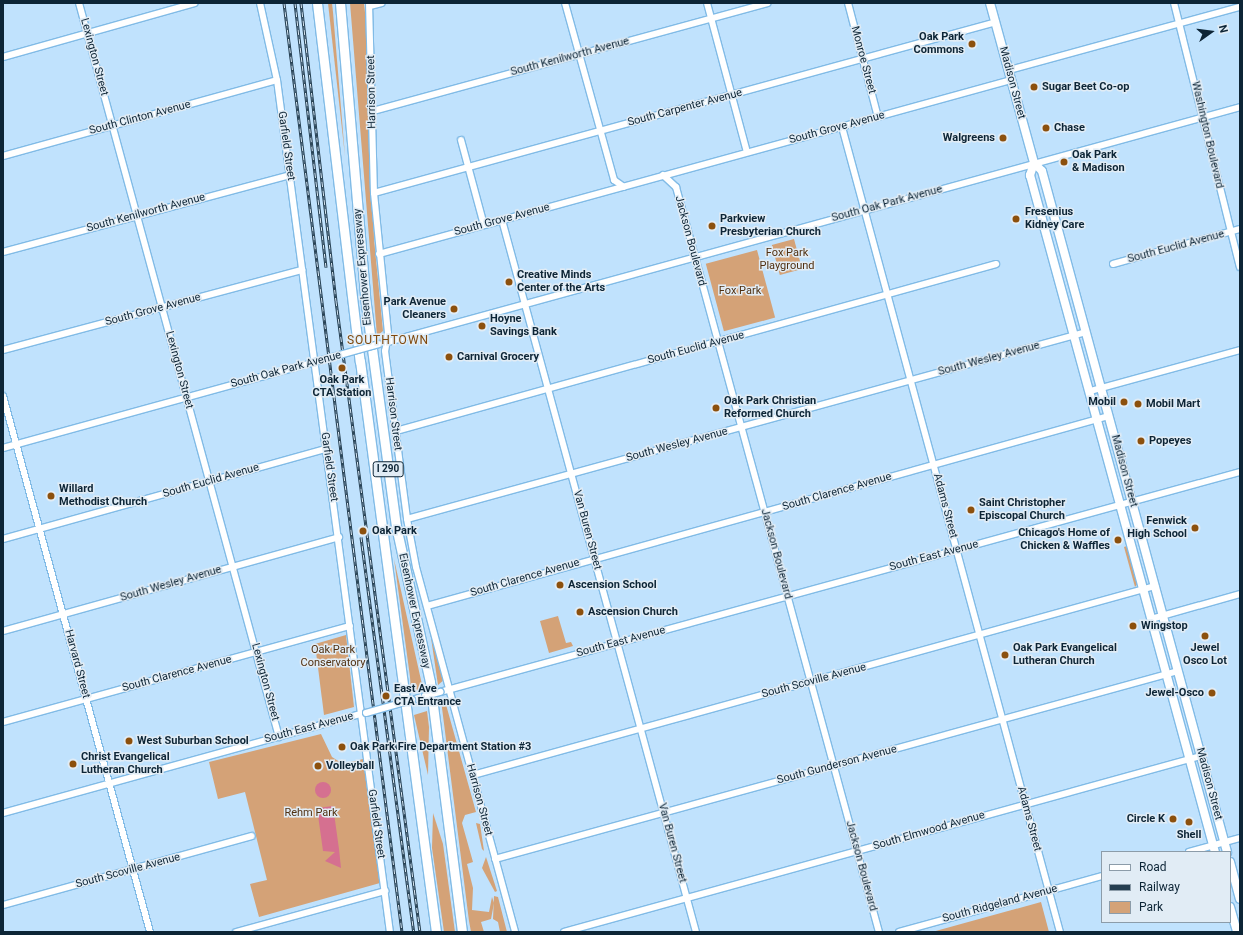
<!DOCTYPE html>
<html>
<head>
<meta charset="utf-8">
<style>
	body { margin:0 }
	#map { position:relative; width:1243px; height:935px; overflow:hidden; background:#c0e2fd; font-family:Roboto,sans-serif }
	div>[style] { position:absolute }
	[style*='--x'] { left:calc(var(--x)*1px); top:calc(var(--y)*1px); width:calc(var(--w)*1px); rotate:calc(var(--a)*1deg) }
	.green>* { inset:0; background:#d4a277; transform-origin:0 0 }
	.water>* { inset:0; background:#d57090 }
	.round { border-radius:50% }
	.roads { filter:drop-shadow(1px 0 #81bbe6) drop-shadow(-1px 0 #81bbe6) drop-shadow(0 1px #81bbe6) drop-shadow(0 -1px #81bbe6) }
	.minor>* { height:6px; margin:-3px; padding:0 3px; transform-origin:3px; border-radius:3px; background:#fff }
	.major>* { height:8px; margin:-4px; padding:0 4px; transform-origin:4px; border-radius:4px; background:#fff }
	.highway>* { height:9px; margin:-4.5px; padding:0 4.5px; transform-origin:4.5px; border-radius:4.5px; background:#fff }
	.rail>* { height:3px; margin-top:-1.5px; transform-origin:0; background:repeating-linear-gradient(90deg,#e1ecf5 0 4.5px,#243e50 0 9px); box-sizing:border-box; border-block:1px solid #243e50 }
	.bridges { filter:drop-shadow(1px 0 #81bbe6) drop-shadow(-1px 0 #81bbe6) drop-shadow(0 1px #81bbe6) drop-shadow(0 -1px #81bbe6) }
	.minor-bridge>* { height:6px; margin:-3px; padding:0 3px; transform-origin:3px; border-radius:3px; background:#fff }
	.dots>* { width:11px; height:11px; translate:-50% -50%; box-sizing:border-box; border:2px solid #e1ecf5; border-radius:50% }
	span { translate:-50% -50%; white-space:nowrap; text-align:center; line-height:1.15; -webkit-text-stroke:3px #e1ecf5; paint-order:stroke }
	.shield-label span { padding:1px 3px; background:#e1ecf5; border:1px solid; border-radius:3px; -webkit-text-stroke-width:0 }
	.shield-label { font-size:10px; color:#0d2536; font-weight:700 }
	.poi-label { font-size:11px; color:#0d2536; font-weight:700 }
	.right { translate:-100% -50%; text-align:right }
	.left { translate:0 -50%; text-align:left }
	.street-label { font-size:11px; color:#0d2536 }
	.park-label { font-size:11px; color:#503011 }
	.neighbourhood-label { font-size:12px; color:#7f490d; letter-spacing:1px }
	.frame { position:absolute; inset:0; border:4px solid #0d2536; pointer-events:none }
	.legend { position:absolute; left:1101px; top:851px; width:130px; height:72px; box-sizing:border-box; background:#e1ecf5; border:1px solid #8c9ca9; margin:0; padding:5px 7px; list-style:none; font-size:12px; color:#0d2536 }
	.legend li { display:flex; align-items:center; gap:8px; height:20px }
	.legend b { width:20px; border:1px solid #8c9ca9 }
	.north { position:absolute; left:1191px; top:12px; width:40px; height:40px; -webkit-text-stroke:3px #e1ecf5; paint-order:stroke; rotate:76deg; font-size:11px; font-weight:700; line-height:16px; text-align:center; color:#0d2536 }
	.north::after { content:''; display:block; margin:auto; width:14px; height:18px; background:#0d2536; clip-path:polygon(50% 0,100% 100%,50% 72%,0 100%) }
</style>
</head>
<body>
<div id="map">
	<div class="green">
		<i style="clip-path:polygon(328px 3px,332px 3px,333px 12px,345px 156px)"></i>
		<i style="clip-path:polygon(350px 3px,364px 3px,367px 31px,374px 239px,383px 331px,377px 336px)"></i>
		<i style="left:794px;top:239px;width:31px;height:23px;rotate:75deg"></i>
		<i style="left:757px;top:250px;width:70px;height:53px;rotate:75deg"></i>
		<i style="clip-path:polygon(391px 421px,405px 521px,445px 679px,438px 685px,430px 631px,405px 527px)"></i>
		<i style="clip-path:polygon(1127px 546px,1138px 583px,1135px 587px,1124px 547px)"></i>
		<i style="clip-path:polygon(394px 559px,423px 689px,411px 692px,410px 677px)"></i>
		<i style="clip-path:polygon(558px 616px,566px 643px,571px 642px,573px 646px,549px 653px,540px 621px)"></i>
		<i style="clip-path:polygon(346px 635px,354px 707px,324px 715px,315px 644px)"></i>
		<i style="clip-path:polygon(441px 700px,445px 701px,476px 812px,465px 815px,462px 823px,473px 862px,467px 864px,473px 888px,472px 910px,489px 912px,492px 897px,494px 903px,491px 919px,481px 922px,484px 932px,471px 932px,469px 921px)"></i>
		<i style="clip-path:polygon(427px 711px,429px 727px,428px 775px,414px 715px)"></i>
		<i style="clip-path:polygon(321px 734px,332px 757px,343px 764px,363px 759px,380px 883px,259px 917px,250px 884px,267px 880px,245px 792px,218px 799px,209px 762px)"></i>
		<i style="clip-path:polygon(433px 813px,443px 844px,455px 932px,444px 932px,432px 848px)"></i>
		<i style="clip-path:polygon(476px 823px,480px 824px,484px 851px,482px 849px)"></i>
		<i style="clip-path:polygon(486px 857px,497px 891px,495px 892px,482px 868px)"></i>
		<i style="clip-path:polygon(494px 896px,498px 897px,507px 932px,500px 932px,498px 922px,493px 919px)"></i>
		<i style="clip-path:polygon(1041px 902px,1049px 932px,932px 932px)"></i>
	</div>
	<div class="water">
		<i class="round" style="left:315px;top:782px;width:16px;height:16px"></i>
		<i style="clip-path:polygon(333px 806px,339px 849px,341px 868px,325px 861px,335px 852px,323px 851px,317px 808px)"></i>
	</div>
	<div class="roads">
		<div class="minor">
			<i style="--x:79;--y:3;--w:761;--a:74.76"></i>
			<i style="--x:260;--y:3;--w:79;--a:77.6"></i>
			<i style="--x:277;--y:80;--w:859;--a:82.45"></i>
			<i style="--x:369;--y:3;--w:190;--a:88.5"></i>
			<i style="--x:374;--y:193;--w:141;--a:84.3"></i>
			<i style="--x:388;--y:333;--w:18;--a:99"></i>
			<i style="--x:385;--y:351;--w:169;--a:82.5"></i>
			<i style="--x:407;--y:519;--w:49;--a:79.4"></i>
			<i style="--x:416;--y:567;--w:378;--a:74.8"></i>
			<i style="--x:565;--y:3;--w:184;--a:74.5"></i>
			<i style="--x:614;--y:180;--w:12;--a:35"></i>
			<i style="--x:707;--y:3;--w:154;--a:75"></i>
			<i style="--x:848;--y:3;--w:118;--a:75.3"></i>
			<i style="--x:1174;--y:3;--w:272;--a:76"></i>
			<i style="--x:370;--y:6;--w:12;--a:-14"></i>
			<i style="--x:3;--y:57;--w:199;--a:-15.7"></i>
			<i style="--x:1009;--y:70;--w:239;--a:-15.3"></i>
			<i style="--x:373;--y:111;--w:409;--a:-15.3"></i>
			<i style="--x:842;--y:127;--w:834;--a:74.85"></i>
			<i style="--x:461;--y:140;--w:88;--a:74.9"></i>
			<i style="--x:3;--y:156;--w:284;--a:-15.5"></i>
			<i style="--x:663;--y:175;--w:18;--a:43"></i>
			<i style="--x:676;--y:187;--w:772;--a:74.76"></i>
			<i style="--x:374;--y:193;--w:645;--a:-15.37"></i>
			<i style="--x:502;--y:220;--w:738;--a:74.76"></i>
			<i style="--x:3;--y:252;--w:297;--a:-15"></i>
			<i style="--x:379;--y:254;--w:656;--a:-15.39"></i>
			<i style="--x:1113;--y:264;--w:132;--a:-15.4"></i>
			<i style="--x:384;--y:343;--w:888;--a:-15.41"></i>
			<i style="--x:3;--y:350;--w:310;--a:-15"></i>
			<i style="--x:1090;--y:391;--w:156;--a:-15.3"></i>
			<i style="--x:3;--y:396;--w:556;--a:74.66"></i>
			<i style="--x:396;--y:431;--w:623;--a:-15.55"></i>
			<i style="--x:3;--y:448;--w:327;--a:-15.4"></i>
			<i style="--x:407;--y:519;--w:704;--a:-15.4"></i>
			<i style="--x:3;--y:539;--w:335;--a:-15.6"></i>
			<i style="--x:427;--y:606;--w:708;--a:-15.57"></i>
			<i style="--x:1151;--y:619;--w:92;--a:-15.7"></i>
			<i style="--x:3;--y:631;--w:349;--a:-15.6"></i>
			<i style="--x:440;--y:692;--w:830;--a:-15.38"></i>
			<i style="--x:412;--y:700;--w:14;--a:-17"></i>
			<i style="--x:3;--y:722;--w:360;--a:-15.5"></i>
			<i style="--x:473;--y:775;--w:708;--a:-15.49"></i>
			<i style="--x:3;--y:813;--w:375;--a:-15.5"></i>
			<i style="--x:1189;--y:852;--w:53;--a:-15.4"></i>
			<i style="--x:495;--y:859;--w:708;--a:-15.39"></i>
			<i style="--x:3;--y:905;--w:258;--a:-15.5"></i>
			<i style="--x:236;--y:932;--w:155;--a:-15.4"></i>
			<i style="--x:564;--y:932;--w:661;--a:-15.45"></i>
			<i style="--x:899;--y:932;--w:211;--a:-15.4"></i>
		</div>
		<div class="major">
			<i style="--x:990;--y:3;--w:166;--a:74.6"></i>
			<i style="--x:1034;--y:163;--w:13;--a:108"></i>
			<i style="--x:1030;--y:175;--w:702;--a:74.72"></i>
			<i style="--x:1034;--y:163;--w:11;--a:45"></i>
			<i style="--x:1042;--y:171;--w:706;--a:74.8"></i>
			<i style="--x:1230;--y:862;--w:38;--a:75"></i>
			<i style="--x:1230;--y:907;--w:26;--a:74"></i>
		</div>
		<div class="highway">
			<i style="--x:317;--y:3;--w:361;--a:83.2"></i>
			<i style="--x:360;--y:361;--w:576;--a:82.42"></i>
			<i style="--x:340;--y:3;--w:295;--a:85.1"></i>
			<i style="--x:365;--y:297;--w:231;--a:82.3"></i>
			<i style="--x:396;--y:526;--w:160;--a:77.7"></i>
			<i style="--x:430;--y:682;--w:252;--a:82.7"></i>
		</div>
	</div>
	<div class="rail">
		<i style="--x:284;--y:3;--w:936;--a:82.76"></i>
		<i style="--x:295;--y:3;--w:266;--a:83.3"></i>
		<i style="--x:301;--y:3;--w:300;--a:83.3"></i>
		<i style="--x:336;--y:301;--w:637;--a:82.42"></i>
		<i style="--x:361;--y:537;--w:399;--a:82.4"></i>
	</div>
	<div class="bridges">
		<div class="minor-bridge">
			<i style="--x:318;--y:361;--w:63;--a:-15.6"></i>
			<i style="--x:425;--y:696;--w:16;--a:-15"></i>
			<i style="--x:366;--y:713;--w:48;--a:-15.8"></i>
		</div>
	</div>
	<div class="dots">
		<i style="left:972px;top:44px;background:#8c500d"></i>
		<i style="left:1034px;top:87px;background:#8c500d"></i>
		<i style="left:1046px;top:128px;background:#8c500d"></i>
		<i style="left:1003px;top:138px;background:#8c500d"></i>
		<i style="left:1064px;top:162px;background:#8c500d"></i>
		<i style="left:1016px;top:219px;background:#8c500d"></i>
		<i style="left:712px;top:226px;background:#8c500d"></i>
		<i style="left:509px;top:282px;background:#8c500d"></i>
		<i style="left:454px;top:309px;background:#8c500d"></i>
		<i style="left:482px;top:326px;background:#8c500d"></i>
		<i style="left:449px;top:357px;background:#8c500d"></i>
		<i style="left:342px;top:368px;background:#8c500d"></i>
		<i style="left:1124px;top:402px;background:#8c500d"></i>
		<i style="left:1138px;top:404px;background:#8c500d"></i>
		<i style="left:716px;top:408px;background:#8c500d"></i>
		<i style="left:1141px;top:441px;background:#8c500d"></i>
		<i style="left:51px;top:496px;background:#8c500d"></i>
		<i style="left:971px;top:510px;background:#8c500d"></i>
		<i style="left:1195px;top:528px;background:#8c500d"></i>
		<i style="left:363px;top:531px;background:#8c500d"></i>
		<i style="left:1118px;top:540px;background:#8c500d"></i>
		<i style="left:560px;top:585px;background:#8c500d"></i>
		<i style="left:580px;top:612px;background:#8c500d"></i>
		<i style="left:1133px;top:626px;background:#8c500d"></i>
		<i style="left:1205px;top:636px;background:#8c500d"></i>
		<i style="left:1005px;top:655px;background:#8c500d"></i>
		<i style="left:1212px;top:693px;background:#8c500d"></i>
		<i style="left:386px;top:696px;background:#8c500d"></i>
		<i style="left:129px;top:741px;background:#8c500d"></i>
		<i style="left:342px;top:747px;background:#8c500d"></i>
		<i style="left:73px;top:764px;background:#8c500d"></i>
		<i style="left:318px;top:766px;background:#8c500d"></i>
		<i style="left:1173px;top:819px;background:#8c500d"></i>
		<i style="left:1189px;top:822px;background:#8c500d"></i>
	</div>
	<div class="shield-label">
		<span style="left:388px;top:469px">I 290</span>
	</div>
	<div class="poi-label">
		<span class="right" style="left:964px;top:44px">Oak Park<br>Commons</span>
		<span class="left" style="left:1042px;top:87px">Sugar Beet Co-op</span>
		<span class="left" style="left:1054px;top:128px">Chase</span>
		<span class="right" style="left:995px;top:138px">Walgreens</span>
		<span class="left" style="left:1072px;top:162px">Oak Park<br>&amp; Madison</span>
		<span class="left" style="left:1025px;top:219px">Fresenius<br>Kidney Care</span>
		<span class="left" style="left:720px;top:226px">Parkview<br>Presbyterian Church</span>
		<span class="left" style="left:517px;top:282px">Creative Minds<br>Center of the Arts</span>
		<span class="right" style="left:446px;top:309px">Park Avenue<br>Cleaners</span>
		<span class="left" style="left:490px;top:326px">Hoyne<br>Savings Bank</span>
		<span class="left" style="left:457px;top:357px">Carnival Grocery</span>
		<span style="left:342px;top:387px">Oak Park<br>CTA Station</span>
		<span class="left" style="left:724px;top:408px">Oak Park Christian<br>Reformed Church</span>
		<span class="right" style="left:1116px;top:402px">Mobil</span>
		<span class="left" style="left:1146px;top:404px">Mobil Mart</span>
		<span class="left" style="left:1149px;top:441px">Popeyes</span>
		<span class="left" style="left:59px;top:496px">Willard<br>Methodist Church</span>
		<span class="left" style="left:979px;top:510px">Saint Christopher<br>Episcopal Church</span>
		<span class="right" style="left:1187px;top:528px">Fenwick<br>High School</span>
		<span class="left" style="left:372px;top:531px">Oak Park</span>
		<span class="right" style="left:1110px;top:540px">Chicago's Home of<br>Chicken &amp; Waffles</span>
		<span class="left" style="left:568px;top:585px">Ascension School</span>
		<span class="left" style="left:588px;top:612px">Ascension Church</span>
		<span class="left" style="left:1141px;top:626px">Wingstop</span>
		<span class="left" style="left:1013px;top:655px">Oak Park Evangelical<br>Lutheran Church</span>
		<span style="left:1205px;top:655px">Jewel<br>Osco Lot</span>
		<span class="left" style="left:394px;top:696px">East Ave<br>CTA Entrance</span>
		<span class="right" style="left:1204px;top:693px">Jewel-Osco</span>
		<span class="left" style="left:137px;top:741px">West Suburban School</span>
		<span class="left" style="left:350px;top:747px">Oak Park Fire Department Station #3</span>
		<span class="left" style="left:81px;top:764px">Christ Evangelical<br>Lutheran Church</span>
		<span class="left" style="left:326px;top:766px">Volleyball</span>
		<span class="right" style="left:1165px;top:819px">Circle K</span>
		<span style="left:1189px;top:835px">Shell</span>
	</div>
	<div class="street-label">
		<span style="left:94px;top:57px;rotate:75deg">Lexington Street</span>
		<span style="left:570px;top:57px;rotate:-15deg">South Kenilworth Avenue</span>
		<span style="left:863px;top:60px;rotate:75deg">Monroe Street</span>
		<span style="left:1012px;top:83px;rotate:75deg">Madison Street</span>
		<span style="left:372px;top:92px;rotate:-91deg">Harrison Street</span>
		<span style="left:685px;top:108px;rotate:-15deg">South Carpenter Avenue</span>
		<span style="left:140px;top:118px;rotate:-15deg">South Clinton Avenue</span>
		<span style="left:837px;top:128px;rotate:-15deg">South Grove Avenue</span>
		<span style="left:1207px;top:135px;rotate:77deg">Washington Boulevard</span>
		<span style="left:286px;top:146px;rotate:82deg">Garfield Street</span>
		<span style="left:887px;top:204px;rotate:-15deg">South Oak Park Avenue</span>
		<span style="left:146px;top:213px;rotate:-15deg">South Kenilworth Avenue</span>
		<span style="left:502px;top:220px;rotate:-15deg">South Grove Avenue</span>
		<span style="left:690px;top:241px;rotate:75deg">Jackson Boulevard</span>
		<span style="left:1176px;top:247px;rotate:-15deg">South Euclid Avenue</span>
		<span style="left:363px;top:267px;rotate:-95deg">Eisenhower Expressway</span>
		<span style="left:153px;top:310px;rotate:-15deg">South Grove Avenue</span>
		<span style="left:696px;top:348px;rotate:-15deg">South Euclid Avenue</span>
		<span style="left:989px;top:359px;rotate:-15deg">South Wesley Avenue</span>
		<span style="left:179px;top:370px;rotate:75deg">Lexington Street</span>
		<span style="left:286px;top:370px;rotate:-15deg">South Oak Park Avenue</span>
		<span style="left:393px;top:414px;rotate:83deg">Harrison Street</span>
		<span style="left:677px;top:445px;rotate:-15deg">South Wesley Avenue</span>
		<span style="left:329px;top:467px;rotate:82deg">Garfield Street</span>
		<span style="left:1124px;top:471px;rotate:75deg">Madison Street</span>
		<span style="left:211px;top:481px;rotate:-16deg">South Euclid Avenue</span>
		<span style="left:837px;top:492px;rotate:-16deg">South Clarence Avenue</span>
		<span style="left:945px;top:506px;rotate:75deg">Adams Street</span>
		<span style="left:587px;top:530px;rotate:75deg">Van Buren Street</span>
		<span style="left:776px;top:554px;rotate:75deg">Jackson Boulevard</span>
		<span style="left:934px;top:556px;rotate:-15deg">South East Avenue</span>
		<span style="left:525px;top:578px;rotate:-16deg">South Clarence Avenue</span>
		<span style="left:171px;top:584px;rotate:-16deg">South Wesley Avenue</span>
		<span style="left:414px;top:611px;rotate:78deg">Eisenhower Expressway</span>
		<span style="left:621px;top:642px;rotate:-15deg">South East Avenue</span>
		<span style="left:77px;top:664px;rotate:75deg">Harvard Street</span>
		<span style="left:177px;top:674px;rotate:-15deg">South Clarence Avenue</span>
		<span style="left:814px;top:681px;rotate:-15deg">South Scoville Avenue</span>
		<span style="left:265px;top:682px;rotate:75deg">Lexington Street</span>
		<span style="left:309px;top:728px;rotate:-15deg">South East Avenue</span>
		<span style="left:837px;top:765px;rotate:-15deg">South Gunderson Avenue</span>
		<span style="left:1209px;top:784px;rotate:75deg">Madison Street</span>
		<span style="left:479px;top:800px;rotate:75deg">Harrison Street</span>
		<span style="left:1029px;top:819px;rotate:75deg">Adams Street</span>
		<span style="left:376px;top:824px;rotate:82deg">Garfield Street</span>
		<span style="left:929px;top:831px;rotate:-16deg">South Elmwood Avenue</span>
		<span style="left:672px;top:843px;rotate:75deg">Van Buren Street</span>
		<span style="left:861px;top:866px;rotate:75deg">Jackson Boulevard</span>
		<span style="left:128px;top:871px;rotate:-15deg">South Scoville Avenue</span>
		<span style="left:1000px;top:904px;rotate:-15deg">South Ridgeland Avenue</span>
	</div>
	<div class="park-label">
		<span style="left:787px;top:260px">Fox Park<br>Playground</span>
		<span style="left:740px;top:291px">Fox Park</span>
		<span style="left:333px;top:657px">Oak Park<br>Conservatory</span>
		<span style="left:311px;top:813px">Rehm Park</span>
	</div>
	<div class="neighbourhood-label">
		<span style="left:388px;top:341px">SOUTHTOWN</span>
	</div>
	<div class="frame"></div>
	<ul class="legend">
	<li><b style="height:5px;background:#fff"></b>Road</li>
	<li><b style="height:5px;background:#243e50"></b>Railway</li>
	<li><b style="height:11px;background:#d4a277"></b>Park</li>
	</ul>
	<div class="north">N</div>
</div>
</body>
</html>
